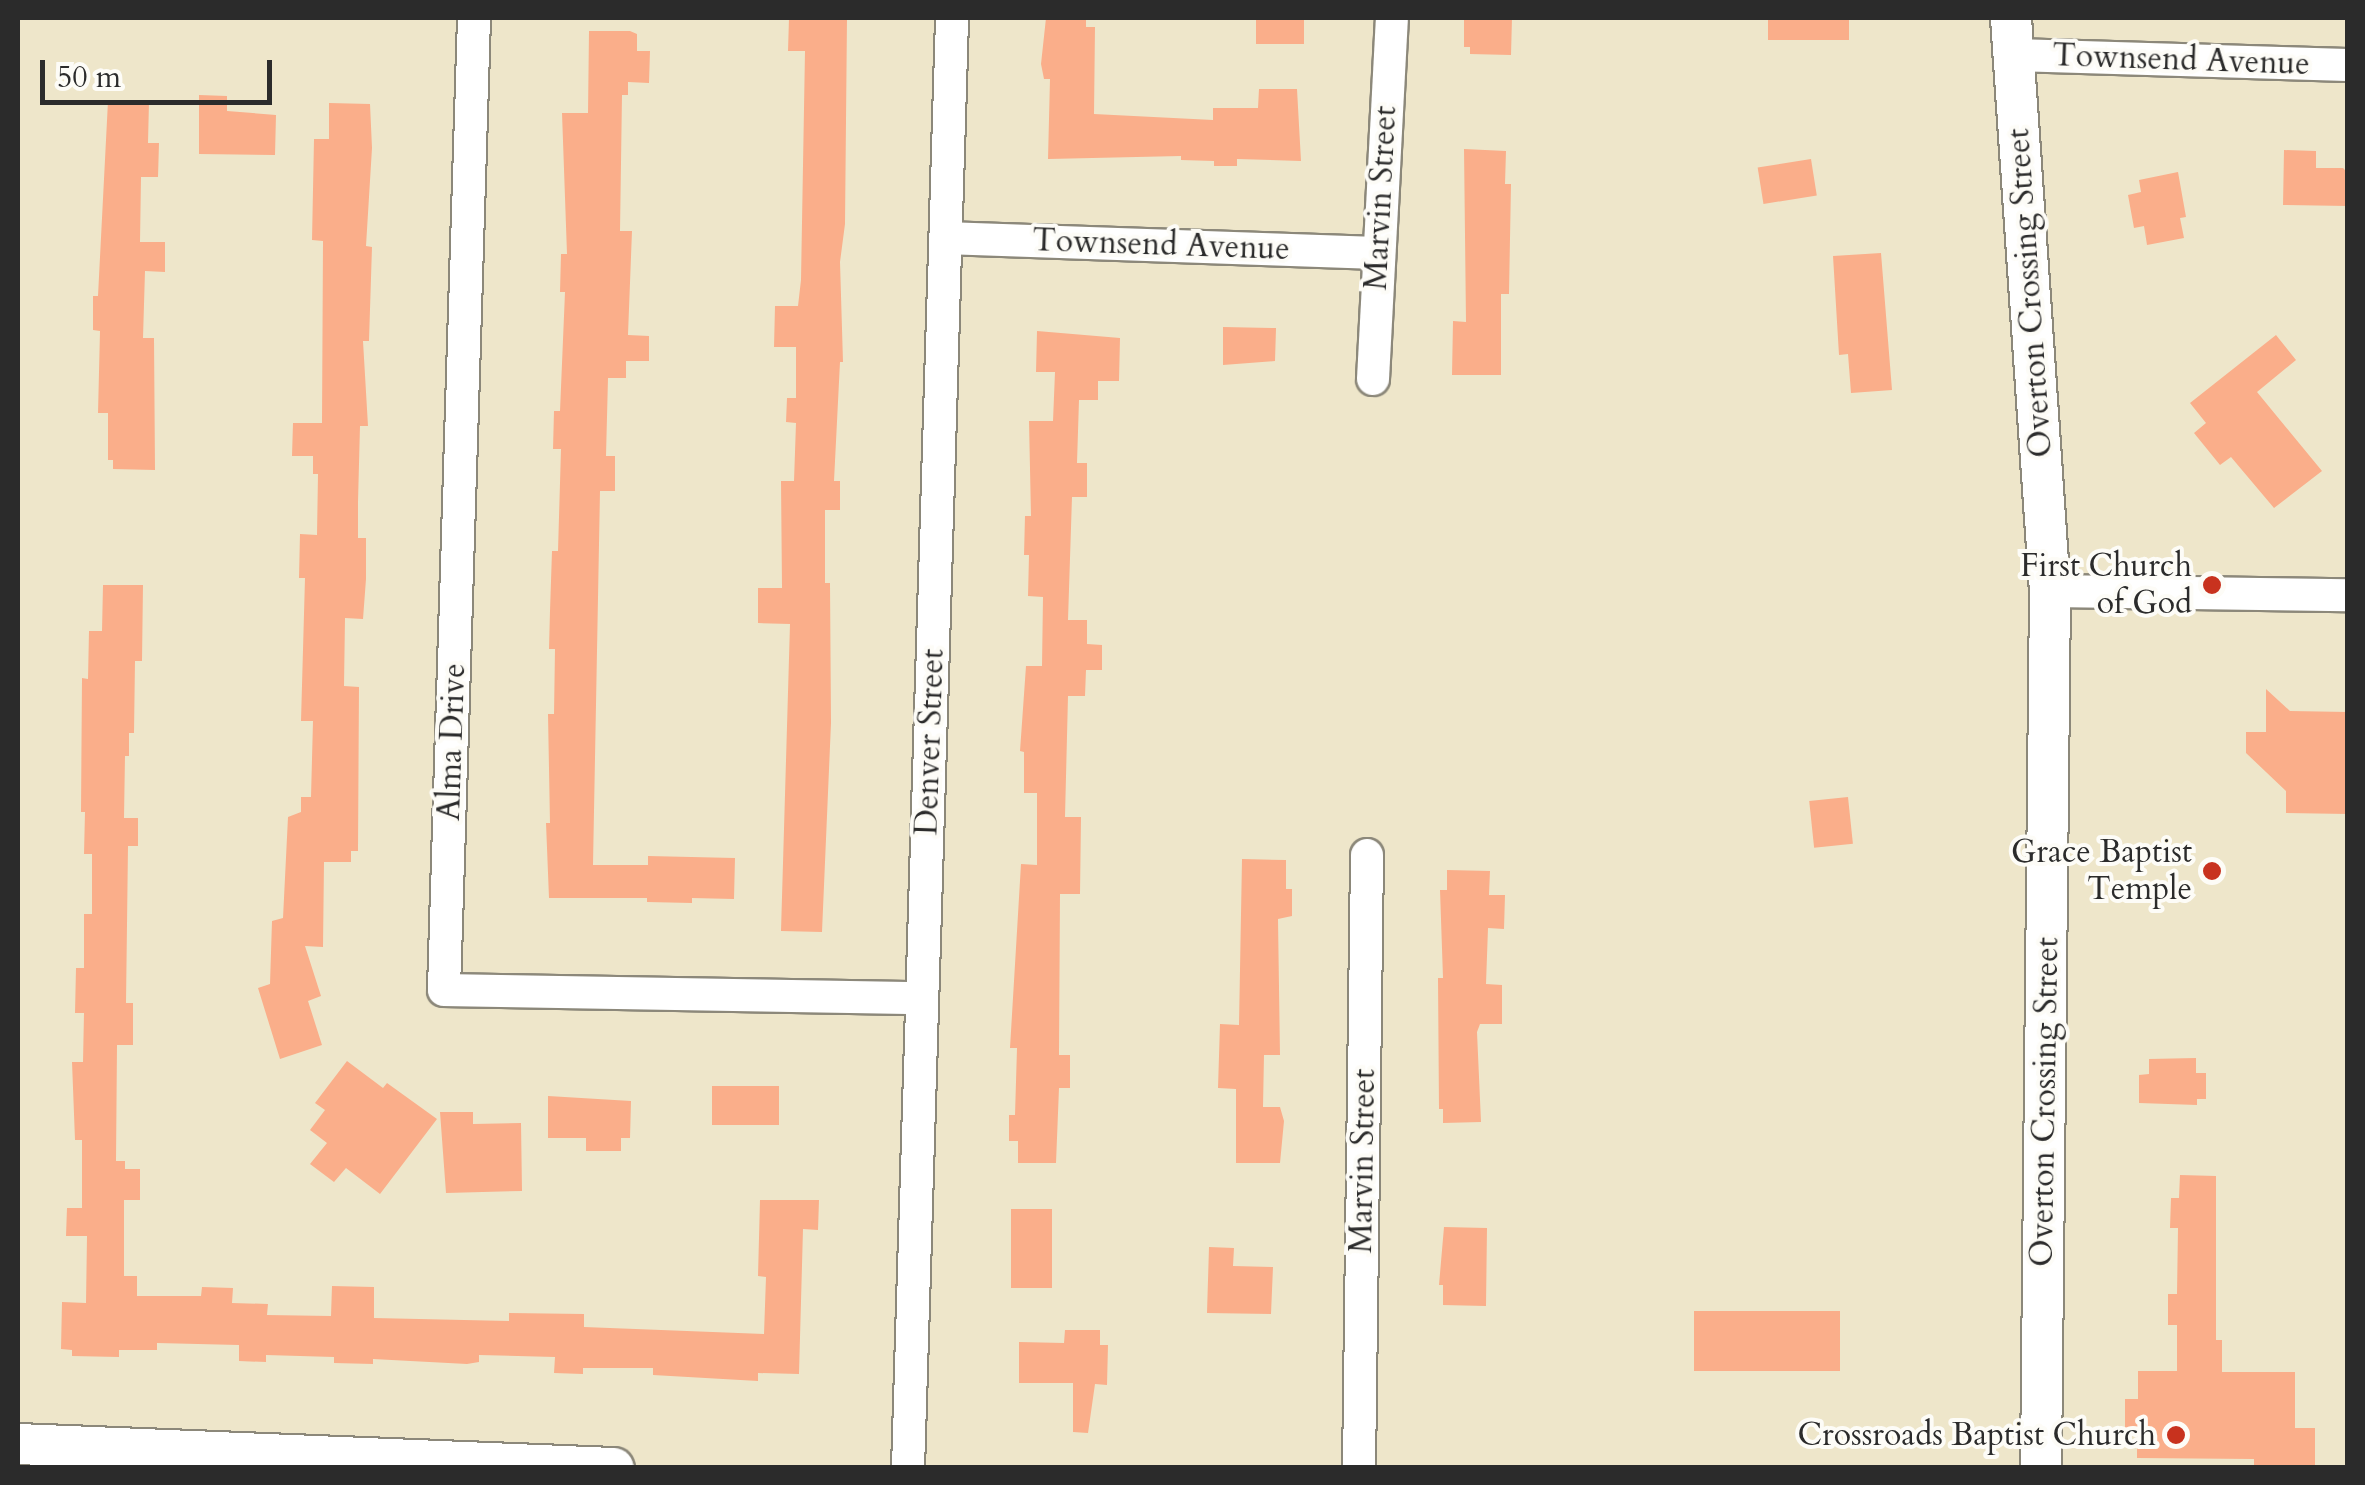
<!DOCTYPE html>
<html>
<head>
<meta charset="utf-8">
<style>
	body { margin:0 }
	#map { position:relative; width:2365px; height:1485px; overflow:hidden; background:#eee6ca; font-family:Cardo,serif }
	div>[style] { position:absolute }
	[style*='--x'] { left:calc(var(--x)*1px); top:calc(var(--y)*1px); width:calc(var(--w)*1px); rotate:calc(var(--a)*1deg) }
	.building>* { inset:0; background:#faae8a; transform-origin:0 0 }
	.roads { filter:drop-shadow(2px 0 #8c887a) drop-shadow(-2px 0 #8c887a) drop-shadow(0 2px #8c887a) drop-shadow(0 -2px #8c887a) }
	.minor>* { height:32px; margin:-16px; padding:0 16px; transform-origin:16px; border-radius:16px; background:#fff }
	.tertiary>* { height:40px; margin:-20px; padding:0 20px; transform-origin:20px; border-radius:20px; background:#fff }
	.dots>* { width:28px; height:28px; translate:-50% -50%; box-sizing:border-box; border:5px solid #fdfcf7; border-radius:50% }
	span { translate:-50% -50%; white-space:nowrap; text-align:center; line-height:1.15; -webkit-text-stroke:8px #fdfcf7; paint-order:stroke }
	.street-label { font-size:32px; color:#2b2b2b }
	.poi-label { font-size:32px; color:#2b2b2b }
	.right { translate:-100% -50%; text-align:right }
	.frame { position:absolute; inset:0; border:20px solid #2b2b2b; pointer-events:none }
	.scale { position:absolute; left:40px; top:60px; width:232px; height:45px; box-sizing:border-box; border:5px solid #2b2b2b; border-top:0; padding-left:12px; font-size:30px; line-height:35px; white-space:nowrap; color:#2b2b2b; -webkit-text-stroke:8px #fdfcf7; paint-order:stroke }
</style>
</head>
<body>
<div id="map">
	<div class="building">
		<i style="clip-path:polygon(789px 18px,847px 18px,845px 224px,840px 262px,843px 362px,840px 362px,834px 481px,840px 481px,840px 510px,825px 510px,825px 583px,830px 583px,831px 723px,822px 932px,781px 931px,790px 624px,758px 623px,758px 588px,782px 588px,781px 481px,794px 481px,796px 423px,786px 422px,787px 398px,796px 398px,796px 347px,774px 347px,775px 306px,798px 306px,801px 280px,805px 51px,788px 51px)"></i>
		<i style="clip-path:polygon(1046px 18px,1086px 18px,1086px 27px,1095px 27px,1094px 114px,1213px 120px,1213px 108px,1258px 108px,1259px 89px,1297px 89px,1301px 161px,1237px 159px,1237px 166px,1214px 166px,1214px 161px,1181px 160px,1181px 156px,1048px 159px,1050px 79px,1044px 79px,1041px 64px)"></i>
		<i style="left:1256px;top:18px;width:48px;height:26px"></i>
		<i style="clip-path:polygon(1464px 18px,1512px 18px,1511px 55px,1470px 54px,1470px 47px,1464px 47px)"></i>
		<i style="left:1768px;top:18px;width:81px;height:22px"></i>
		<i style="clip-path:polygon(589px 31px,630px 31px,637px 34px,637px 51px,650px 51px,649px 83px,628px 82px,628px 95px,622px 95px,620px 231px,632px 231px,628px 335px,649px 336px,649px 361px,626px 361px,626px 378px,608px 378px,606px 456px,615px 456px,615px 491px,600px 491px,593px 865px,648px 865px,648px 856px,735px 858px,734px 899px,692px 898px,692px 903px,647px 902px,647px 898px,549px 898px,546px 823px,550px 823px,548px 714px,554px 714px,555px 649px,549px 649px,550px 611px,552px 551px,558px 551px,561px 449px,553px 449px,554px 411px,560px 411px,565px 292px,560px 292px,561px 254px,567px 254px,562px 113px,588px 113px)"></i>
		<i style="clip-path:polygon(199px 95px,227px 96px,227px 111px,276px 115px,275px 155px,199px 154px)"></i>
		<i style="clip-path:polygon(108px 101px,149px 102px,148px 143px,159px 143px,158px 177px,141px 177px,140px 242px,165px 242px,165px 272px,145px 271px,143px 338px,154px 338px,155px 470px,113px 469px,113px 460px,108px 460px,108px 413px,98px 413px,100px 331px,93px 330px,93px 296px,98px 296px)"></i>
		<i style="clip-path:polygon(329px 103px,370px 104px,372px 148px,366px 246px,372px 247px,369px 341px,363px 341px,368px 426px,360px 426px,358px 502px,358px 538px,366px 538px,366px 579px,363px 619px,345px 618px,344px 686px,359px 687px,358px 851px,351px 851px,351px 862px,324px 862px,323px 947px,305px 946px,321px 996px,308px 1001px,322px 1045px,280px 1059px,258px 988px,270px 984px,272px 921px,283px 918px,288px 817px,301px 812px,301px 797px,311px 797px,313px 721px,301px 721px,305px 578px,299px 578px,300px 534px,317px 535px,318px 474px,313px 474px,313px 456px,292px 456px,293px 423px,322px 423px,323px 241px,312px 240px,314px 139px,329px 139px)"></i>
		<i style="clip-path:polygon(1464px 149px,1506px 151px,1505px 184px,1511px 184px,1509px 294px,1501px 294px,1501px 375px,1452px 375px,1453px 321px,1466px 322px)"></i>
		<i style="clip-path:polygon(2284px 150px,2316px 151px,2316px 168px,2343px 168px,2348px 173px,2348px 206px,2283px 205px)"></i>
		<i style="left:1811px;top:159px;width:37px;height:54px;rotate:81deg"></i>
		<i style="clip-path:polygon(2178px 172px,2186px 217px,2180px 218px,2184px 238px,2147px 245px,2144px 226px,2134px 228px,2128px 195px,2141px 192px,2139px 180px)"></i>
		<i style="clip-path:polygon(1881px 253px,1892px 390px,1851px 393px,1848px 354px,1839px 355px,1833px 256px)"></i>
		<i style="clip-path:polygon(1223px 327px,1276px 328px,1275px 361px,1223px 365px)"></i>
		<i style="clip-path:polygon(1037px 331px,1120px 338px,1119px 381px,1098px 381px,1098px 400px,1079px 400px,1077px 463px,1087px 463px,1087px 497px,1072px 497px,1068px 620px,1087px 620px,1087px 644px,1102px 645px,1102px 670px,1086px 670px,1085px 696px,1068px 696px,1065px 817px,1081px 817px,1080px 894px,1060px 894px,1059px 1055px,1070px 1055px,1070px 1088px,1059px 1088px,1056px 1163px,1018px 1163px,1018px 1141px,1009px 1141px,1009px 1115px,1015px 1115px,1017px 1048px,1010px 1048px,1021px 864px,1037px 865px,1037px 793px,1024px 793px,1024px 752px,1020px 751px,1026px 666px,1042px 666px,1043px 597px,1028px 596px,1029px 555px,1024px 555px,1025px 516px,1031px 516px,1029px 421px,1053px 421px,1055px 372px,1036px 372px)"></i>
		<i style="clip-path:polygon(2276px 335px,2296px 360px,2257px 392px,2322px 471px,2274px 508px,2231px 457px,2220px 465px,2194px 433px,2206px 423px,2190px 403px)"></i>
		<i style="clip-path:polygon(103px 585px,143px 585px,142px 661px,135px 661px,134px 733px,129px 733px,129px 756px,125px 756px,124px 818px,138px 818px,138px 846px,128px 846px,126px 1003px,133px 1003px,133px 1045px,117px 1045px,116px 1161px,125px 1161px,125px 1169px,140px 1169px,140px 1200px,124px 1200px,124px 1276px,137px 1276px,137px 1296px,201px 1296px,202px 1287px,233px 1288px,232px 1303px,268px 1304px,267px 1315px,331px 1316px,332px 1286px,374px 1287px,374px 1318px,509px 1321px,509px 1313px,584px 1314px,584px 1327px,764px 1334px,766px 1277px,758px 1276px,760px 1200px,819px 1200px,818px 1230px,803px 1229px,799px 1374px,758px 1373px,758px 1381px,653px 1375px,653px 1368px,583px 1368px,583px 1374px,554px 1373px,555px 1357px,479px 1355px,479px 1362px,467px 1364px,373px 1359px,373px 1364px,334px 1363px,334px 1357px,266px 1355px,266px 1362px,239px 1361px,239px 1345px,157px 1343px,157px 1350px,119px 1350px,119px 1357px,72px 1356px,72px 1350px,61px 1349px,62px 1302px,86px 1303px,87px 1236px,66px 1236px,67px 1208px,82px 1208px,82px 1140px,75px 1140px,72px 1062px,83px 1062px,84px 1013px,75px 1013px,76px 968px,84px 968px,84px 914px,92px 914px,92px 854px,84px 854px,85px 812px,81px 812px,82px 678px,88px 679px,89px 631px,102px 631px)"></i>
		<i style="clip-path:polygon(2266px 689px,2290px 711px,2348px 712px,2348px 814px,2286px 813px,2286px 791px,2246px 753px,2246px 732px,2266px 732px)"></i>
		<i style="left:1848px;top:797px;width:47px;height:39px;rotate:84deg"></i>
		<i style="clip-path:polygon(1242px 859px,1286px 860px,1286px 889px,1292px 889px,1292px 916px,1278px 919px,1280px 1055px,1264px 1055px,1263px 1107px,1280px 1107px,1284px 1121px,1280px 1163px,1236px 1163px,1236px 1089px,1218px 1088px,1220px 1024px,1239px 1025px)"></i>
		<i style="clip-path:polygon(1447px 870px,1490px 871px,1489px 895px,1505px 895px,1504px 929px,1488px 928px,1486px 984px,1502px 985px,1502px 1024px,1480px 1024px,1477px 1032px,1481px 1122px,1443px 1123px,1443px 1109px,1439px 1109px,1438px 978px,1443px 978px,1440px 890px,1447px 890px)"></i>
		<i style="clip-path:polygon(2196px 1058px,2196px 1073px,2206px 1073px,2206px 1099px,2197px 1099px,2197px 1105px,2139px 1103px,2139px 1075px,2149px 1074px,2149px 1059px)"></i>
		<i style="clip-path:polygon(347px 1061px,383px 1088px,387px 1083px,437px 1119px,380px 1194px,346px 1168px,334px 1182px,310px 1164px,327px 1143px,310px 1130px,325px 1110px,315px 1103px)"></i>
		<i style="left:712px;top:1086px;width:67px;height:39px"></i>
		<i style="clip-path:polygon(548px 1096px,631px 1101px,630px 1138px,621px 1138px,621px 1151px,586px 1151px,586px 1138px,548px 1138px)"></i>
		<i style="clip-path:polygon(440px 1112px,473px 1112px,473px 1124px,521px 1123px,522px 1191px,446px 1193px)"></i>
		<i style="clip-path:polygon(2180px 1175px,2216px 1176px,2216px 1340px,2222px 1340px,2222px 1372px,2295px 1372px,2295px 1428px,2315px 1428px,2315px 1468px,2254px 1468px,2254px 1459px,2137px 1458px,2137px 1430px,2125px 1430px,2125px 1399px,2138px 1399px,2138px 1371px,2177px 1371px,2177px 1325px,2168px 1325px,2168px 1294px,2177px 1294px,2178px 1228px,2170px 1228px,2171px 1198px,2179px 1198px)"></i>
		<i style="left:1011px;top:1209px;width:41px;height:79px"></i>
		<i style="clip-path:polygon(1444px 1227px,1487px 1228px,1486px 1306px,1443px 1305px,1443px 1285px,1439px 1285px)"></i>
		<i style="clip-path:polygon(1209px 1247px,1234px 1248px,1233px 1266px,1273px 1267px,1271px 1314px,1207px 1313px)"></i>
		<i style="left:1694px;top:1311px;width:146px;height:60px"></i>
		<i style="clip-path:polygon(1065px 1330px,1100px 1330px,1100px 1345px,1108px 1345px,1107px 1385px,1095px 1384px,1088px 1433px,1073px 1432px,1073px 1383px,1019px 1383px,1019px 1342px,1064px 1343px)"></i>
	</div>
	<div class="roads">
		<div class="minor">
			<i style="--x:474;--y:18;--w:972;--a:91.77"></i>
			<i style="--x:444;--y:990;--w:477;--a:1"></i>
			<i style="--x:2014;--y:55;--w:334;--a:1.7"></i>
			<i style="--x:946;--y:238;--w:430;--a:2"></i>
			<i style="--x:1373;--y:379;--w:361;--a:-87"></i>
			<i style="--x:2050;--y:591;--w:298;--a:0.8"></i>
			<i style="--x:908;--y:1468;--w:1451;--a:-88.26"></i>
			<i style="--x:1359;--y:1468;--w:613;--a:-89.25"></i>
		</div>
		<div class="tertiary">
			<i style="--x:2011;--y:18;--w:574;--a:86.11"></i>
			<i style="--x:2050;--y:591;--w:877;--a:90.59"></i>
			<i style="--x:18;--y:1444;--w:596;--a:2.31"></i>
		</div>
	</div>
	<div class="dots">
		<i style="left:2212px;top:585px;background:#c8321e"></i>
		<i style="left:2212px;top:871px;background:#c8321e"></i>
		<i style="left:2176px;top:1435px;background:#c8321e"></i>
	</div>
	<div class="street-label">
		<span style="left:2181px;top:60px;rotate:2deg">Townsend Avenue</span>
		<span style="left:1381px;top:198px;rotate:-87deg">Marvin Street</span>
		<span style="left:1161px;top:245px;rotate:2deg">Townsend Avenue</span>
		<span style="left:2030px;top:293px;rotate:-94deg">Overton Crossing Street</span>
		<span style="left:452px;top:742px;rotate:-88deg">Alma Drive</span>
		<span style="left:930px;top:742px;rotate:-88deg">Denver Street</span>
		<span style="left:2045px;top:1102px;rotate:-89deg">Overton Crossing Street</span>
		<span style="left:1363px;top:1161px;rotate:-89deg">Marvin Street</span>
	</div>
	<div class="poi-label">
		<span class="right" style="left:2192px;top:585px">First Church<br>of God</span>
		<span class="right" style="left:2192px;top:871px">Grace Baptist<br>Temple</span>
		<span class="right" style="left:2156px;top:1435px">Crossroads Baptist Church</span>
	</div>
	<div class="frame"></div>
	<div class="scale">50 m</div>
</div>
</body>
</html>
